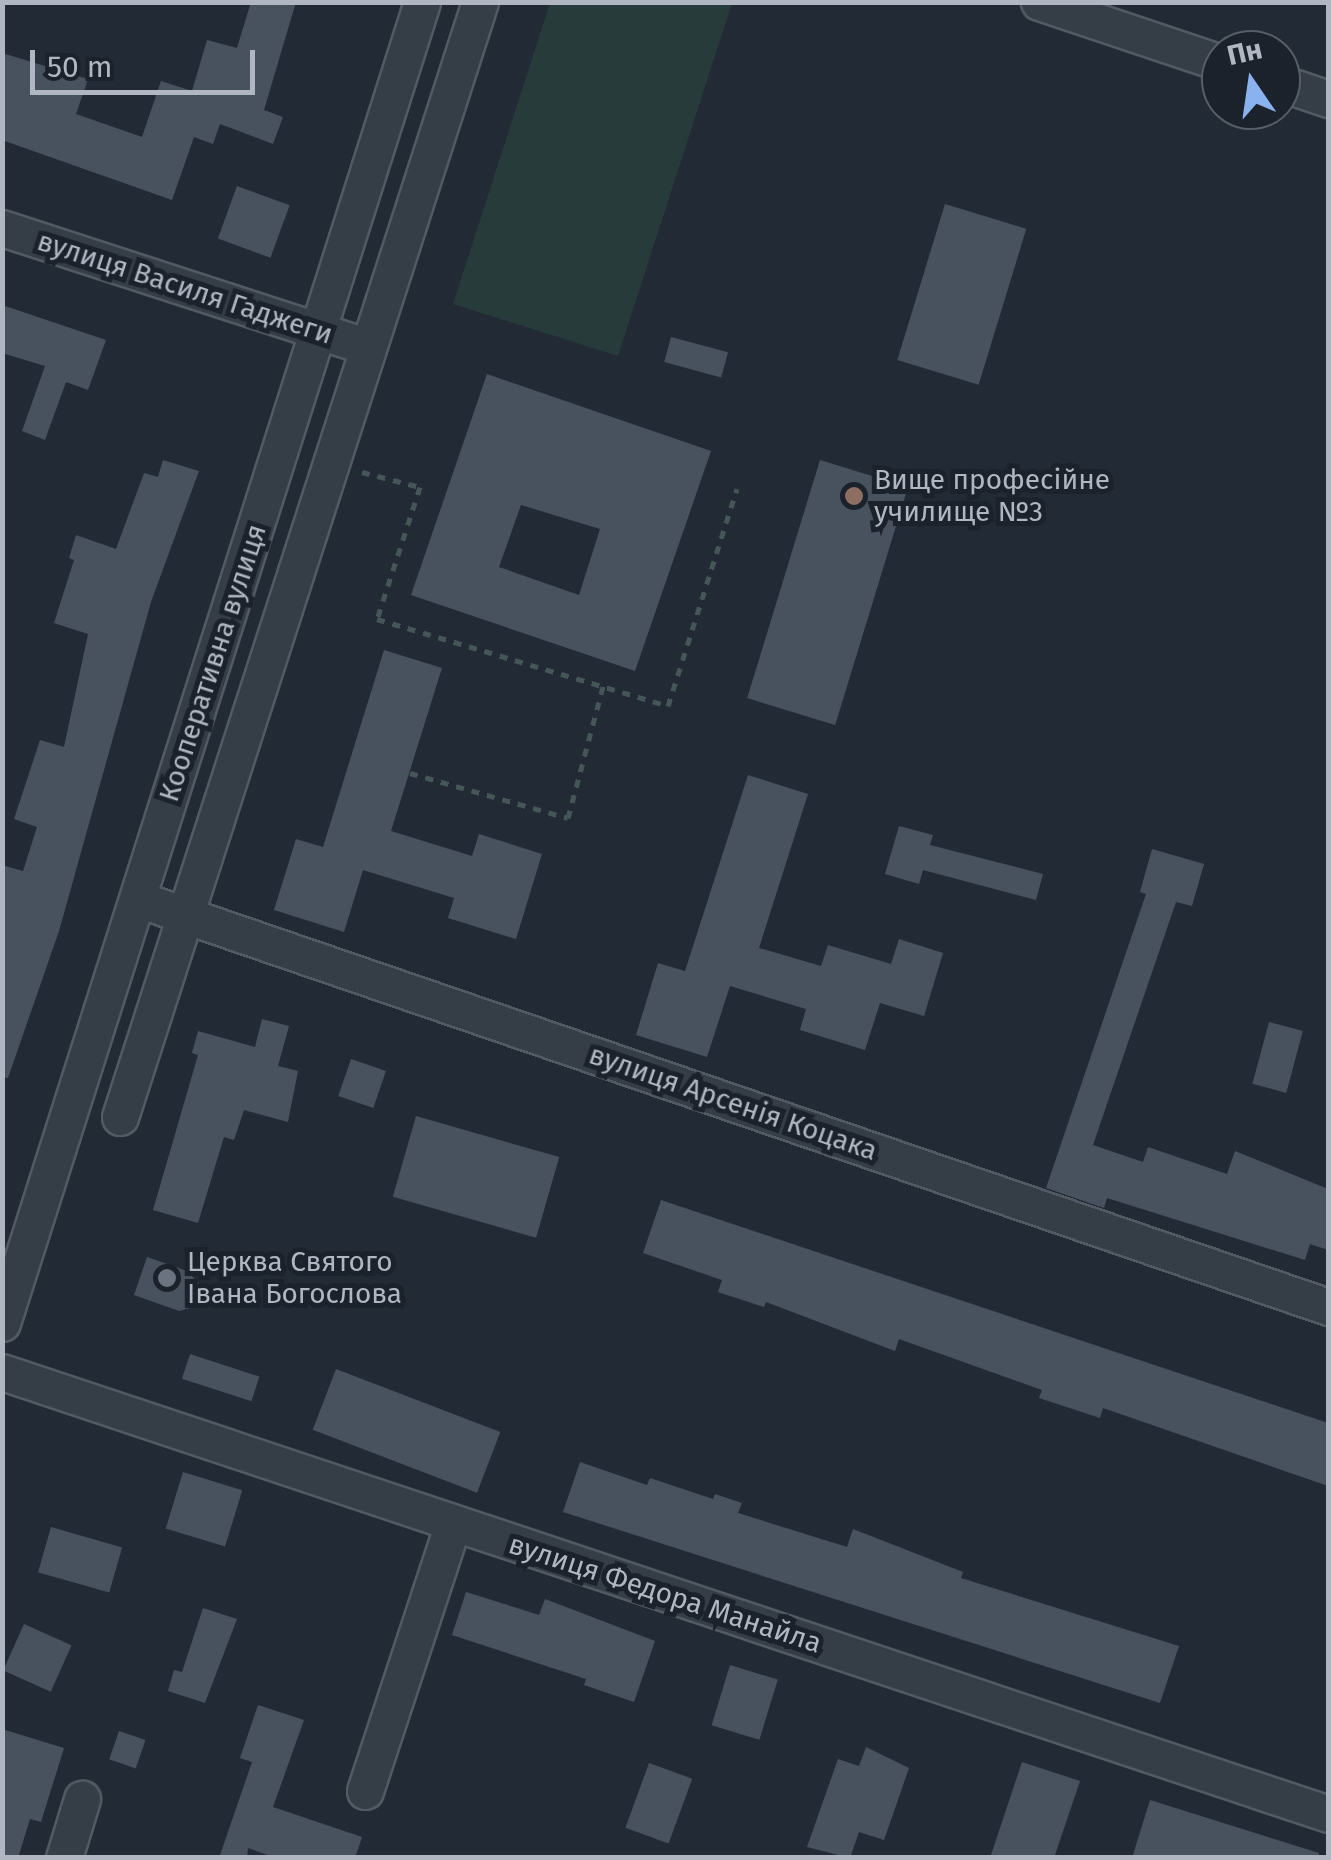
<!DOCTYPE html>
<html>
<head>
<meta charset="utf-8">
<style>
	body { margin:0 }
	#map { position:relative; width:1331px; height:1860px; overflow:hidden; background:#222b35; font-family:"Fira Sans",sans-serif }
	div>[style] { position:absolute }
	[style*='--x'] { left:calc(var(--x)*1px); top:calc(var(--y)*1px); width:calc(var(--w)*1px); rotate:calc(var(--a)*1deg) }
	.green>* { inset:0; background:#283b3b }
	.building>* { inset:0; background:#48525f; transform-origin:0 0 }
	.path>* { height:5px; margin-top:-2.5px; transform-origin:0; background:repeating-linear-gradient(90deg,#455658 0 8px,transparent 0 16px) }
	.roads { filter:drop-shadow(2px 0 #535a64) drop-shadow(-2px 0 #535a64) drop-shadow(0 2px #535a64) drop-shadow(0 -2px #535a64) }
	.minor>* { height:35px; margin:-17.5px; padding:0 17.5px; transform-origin:17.5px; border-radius:17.5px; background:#353d46 }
	.dots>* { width:28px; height:28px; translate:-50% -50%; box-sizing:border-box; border:5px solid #1b222b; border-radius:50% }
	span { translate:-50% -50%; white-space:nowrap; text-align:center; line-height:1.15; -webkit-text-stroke:10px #1b222b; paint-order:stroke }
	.street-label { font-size:28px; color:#b0b7c3 }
	.poi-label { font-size:28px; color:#b0b7c3 }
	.left { translate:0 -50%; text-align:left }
	.frame { position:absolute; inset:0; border:5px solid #b0b7c3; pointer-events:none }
	.north { position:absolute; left:1201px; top:30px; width:100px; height:100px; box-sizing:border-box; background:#1b222b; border:2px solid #575e68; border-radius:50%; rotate:347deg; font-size:28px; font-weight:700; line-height:40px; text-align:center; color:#b0b7c3 }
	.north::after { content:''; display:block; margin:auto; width:35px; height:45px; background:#8ab2ee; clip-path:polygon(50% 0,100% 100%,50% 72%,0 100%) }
	.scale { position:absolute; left:30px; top:50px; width:225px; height:45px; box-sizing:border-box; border:5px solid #b0b7c3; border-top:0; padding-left:12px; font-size:30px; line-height:35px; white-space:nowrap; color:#b0b7c3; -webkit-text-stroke:8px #1b222b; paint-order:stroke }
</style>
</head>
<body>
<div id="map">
	<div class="green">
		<i style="clip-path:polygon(550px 3px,732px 3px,618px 356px,453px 304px)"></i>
	</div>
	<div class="building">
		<i style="clip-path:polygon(251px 2px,296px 2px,264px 110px,283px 117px,273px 144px,220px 124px,213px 144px,194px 137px,172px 200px,2px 140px,2px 53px,88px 79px,76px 114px,142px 137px,161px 81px,192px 91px,207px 40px,237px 48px)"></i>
		<i style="left:237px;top:186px;width:56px;height:56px;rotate:20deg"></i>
		<i style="left:945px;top:204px;width:85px;height:163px;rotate:17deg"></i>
		<i style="clip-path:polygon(2px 305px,106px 340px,88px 390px,66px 382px,45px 440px,22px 431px,45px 366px,2px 353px)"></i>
		<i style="left:671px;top:337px;width:59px;height:26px;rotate:15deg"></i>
		<i style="clip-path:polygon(evenodd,487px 374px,711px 451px,635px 671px,411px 595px,487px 374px,521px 505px,600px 529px,579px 595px,499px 567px,521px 505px)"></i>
		<i style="clip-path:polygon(163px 460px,199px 471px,151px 602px,59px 931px,8px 1078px,2px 1077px,2px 865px,23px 871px,37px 827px,14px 819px,40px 740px,64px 747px,88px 634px,54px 623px,74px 560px,69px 558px,76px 535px,116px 549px,144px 473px,158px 477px)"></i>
		<i style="left:820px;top:460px;width:92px;height:249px;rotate:17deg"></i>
		<i style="clip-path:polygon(384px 650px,442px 668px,391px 831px,472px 856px,479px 834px,542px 854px,516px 939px,448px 918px,454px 898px,363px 870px,344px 932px,274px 910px,296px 839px,323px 847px)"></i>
		<i style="clip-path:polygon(748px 775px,808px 794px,759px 948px,821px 966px,828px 945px,891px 964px,899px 939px,943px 953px,924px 1016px,880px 1003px,865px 1050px,800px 1030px,806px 1009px,730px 986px,707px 1057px,636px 1035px,658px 963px,685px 971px)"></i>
		<i style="clip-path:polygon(899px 826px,933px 835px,930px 845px,1043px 874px,1036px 900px,923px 870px,919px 884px,885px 874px)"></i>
		<i style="clip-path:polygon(1152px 849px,1204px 864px,1192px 906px,1176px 902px,1093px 1145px,1143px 1162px,1148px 1147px,1227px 1174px,1235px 1151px,1328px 1189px,1328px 1250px,1310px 1244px,1305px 1260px,1107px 1198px,1104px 1208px,1046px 1188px,1146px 894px,1140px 892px)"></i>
		<i style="clip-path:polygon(262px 1019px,289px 1026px,278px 1066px,298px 1071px,288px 1122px,244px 1110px,234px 1140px,224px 1137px,198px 1223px,153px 1210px,198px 1055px,192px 1053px,198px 1031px,255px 1047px)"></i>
		<i style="left:1269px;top:1022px;width:35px;height:64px;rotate:15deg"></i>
		<i style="left:351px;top:1059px;width:37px;height:39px;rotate:19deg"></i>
		<i style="left:416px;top:1116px;width:149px;height:84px;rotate:16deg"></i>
		<i style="clip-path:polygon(661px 1200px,1328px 1423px,1328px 1486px,1103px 1408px,1100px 1418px,1039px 1398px,1042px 1390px,899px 1339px,895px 1351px,766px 1302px,764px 1307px,718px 1292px,722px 1280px,643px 1253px)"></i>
		<i style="clip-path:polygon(147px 1257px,187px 1271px,206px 1291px,204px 1304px,179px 1311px,134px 1295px)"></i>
		<i style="left:190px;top:1354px;width:73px;height:26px;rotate:18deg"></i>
		<i style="left:336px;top:1369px;width:176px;height:65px;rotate:21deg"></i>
		<i style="clip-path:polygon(580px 1462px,647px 1485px,650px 1478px,713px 1499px,715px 1494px,742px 1503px,738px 1513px,847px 1547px,853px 1529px,963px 1572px,961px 1578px,1179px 1646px,1160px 1703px,563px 1512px)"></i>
		<i style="left:183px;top:1472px;width:62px;height:59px;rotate:17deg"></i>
		<i style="left:51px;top:1527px;width:74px;height:47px;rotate:16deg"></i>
		<i style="clip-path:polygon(466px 1592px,539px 1615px,545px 1599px,655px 1641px,634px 1702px,584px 1685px,586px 1679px,452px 1635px)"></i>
		<i style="clip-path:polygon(203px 1608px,237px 1619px,205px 1703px,168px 1691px,174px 1670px,182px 1672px)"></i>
		<i style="left:24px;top:1624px;width:52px;height:51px;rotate:24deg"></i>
		<i style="left:730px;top:1665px;width:50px;height:63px;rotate:17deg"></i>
		<i style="clip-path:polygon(258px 1705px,304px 1720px,273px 1807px,362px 1837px,355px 1858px,276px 1858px,248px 1848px,247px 1858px,219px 1858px,252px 1762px,240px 1758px)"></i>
		<i style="clip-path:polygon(2px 1729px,64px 1748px,41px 1822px,30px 1819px,18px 1858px,2px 1858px)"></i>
		<i style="left:119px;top:1731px;width:28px;height:30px;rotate:19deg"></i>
		<i style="clip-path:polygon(866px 1747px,909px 1768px,884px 1840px,859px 1832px,850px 1858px,807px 1847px,838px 1759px,859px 1766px)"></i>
		<i style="clip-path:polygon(1022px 1762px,1080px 1781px,1054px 1858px,990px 1858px)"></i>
		<i style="left:649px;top:1763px;width:46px;height:69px;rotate:20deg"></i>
		<i style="clip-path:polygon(1150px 1800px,1319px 1853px,1318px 1858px,1132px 1858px)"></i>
	</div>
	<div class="path">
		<i style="--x:362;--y:472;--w:60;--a:14.5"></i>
		<i style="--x:420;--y:487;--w:139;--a:108"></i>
		<i style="--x:377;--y:619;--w:304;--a:16.6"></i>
		<i style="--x:668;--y:706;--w:228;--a:-72.4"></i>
		<i style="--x:410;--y:773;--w:164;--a:15.9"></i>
		<i style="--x:568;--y:818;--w:137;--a:-75.1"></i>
	</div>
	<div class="roads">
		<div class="minor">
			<i style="--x:1039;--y:2;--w:192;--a:18.5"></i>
			<i style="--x:1281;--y:83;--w:50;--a:18.8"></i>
			<i style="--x:2;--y:228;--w:385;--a:18"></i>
			<i style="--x:138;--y:899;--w:1258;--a:18.92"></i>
			<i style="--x:120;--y:1117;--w:1172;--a:-72.11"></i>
			<i style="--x:2;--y:1323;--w:1386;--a:-72.36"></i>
			<i style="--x:2;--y:1372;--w:1398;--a:18.43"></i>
			<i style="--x:365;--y:1791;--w:282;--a:-71.8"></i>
			<i style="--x:64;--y:1858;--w:62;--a:-73"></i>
		</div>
	</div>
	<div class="dots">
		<i style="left:854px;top:496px;background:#8d6e63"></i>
		<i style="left:167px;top:1278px;background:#6b7280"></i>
	</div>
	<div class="street-label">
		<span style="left:185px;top:288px;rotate:18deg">вулиця Василя Гаджеги</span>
		<span style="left:213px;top:663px;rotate:-72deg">Кооперативна вулиця</span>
		<span style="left:733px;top:1103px;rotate:19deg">вулиця Арсенія Коцака</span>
		<span style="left:665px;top:1594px;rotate:18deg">вулиця Федора Манайла</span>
	</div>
	<div class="poi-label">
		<span class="left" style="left:874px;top:496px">Вище професійне<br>училище №3</span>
		<span class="left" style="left:187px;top:1278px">Церква Святого<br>Івана Богослова</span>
	</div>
	<div class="frame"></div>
	<div class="north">Пн</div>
	<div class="scale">50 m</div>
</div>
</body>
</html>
